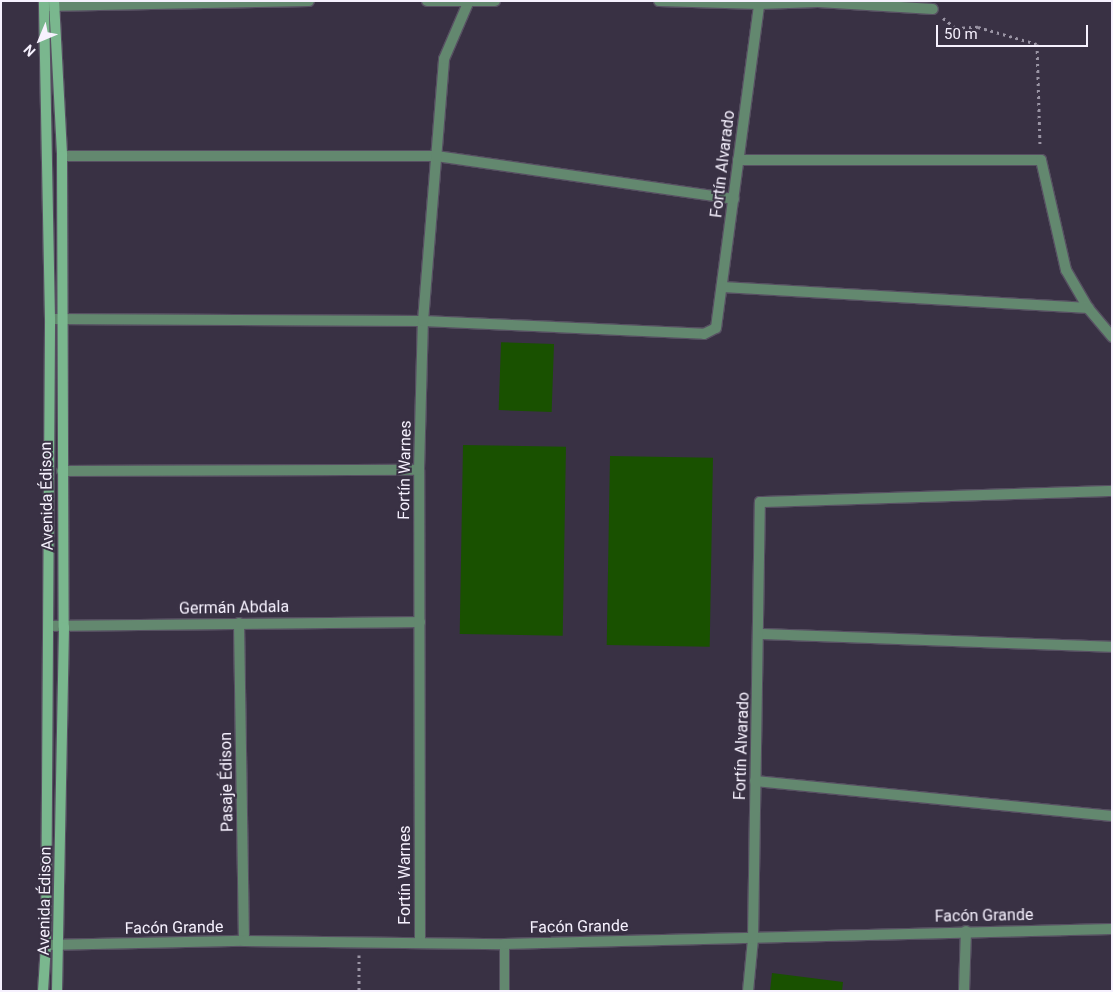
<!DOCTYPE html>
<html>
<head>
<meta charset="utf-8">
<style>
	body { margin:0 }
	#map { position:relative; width:1113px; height:992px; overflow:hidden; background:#393144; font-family:Roboto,sans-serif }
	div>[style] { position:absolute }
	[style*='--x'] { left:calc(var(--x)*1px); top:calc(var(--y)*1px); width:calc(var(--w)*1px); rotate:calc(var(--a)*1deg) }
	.green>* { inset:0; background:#195100; transform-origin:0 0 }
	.path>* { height:3px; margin-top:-1.5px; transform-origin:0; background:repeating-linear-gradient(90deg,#9a94a4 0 2.5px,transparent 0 6.5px) }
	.roads { filter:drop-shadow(1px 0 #575062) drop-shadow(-1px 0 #575062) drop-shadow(0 1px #575062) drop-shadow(0 -1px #575062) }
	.service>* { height:9px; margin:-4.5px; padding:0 4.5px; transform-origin:4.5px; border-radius:4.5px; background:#63886f }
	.minor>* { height:10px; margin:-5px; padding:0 5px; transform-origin:5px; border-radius:5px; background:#63886f }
	.secondary>* { height:10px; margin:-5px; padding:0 5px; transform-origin:5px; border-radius:5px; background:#7ab78e }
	span { translate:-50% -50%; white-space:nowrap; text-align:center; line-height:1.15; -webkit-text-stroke:4px #393144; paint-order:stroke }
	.street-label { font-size:16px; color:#f6f1fe }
	.frame { position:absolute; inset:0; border:2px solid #f6f1fe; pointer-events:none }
	.north { position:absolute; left:15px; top:15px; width:50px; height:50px; -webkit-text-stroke:4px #393144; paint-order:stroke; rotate:225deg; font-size:14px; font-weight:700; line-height:20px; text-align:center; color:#f6f1fe }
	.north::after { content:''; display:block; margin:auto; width:18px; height:22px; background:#f6f1fe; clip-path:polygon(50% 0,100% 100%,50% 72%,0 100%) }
	.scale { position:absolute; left:936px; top:25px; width:152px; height:22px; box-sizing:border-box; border:2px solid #f6f1fe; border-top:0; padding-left:6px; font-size:15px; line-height:18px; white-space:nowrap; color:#f6f1fe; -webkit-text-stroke:4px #393144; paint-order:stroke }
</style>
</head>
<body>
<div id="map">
	<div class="green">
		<i style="left:554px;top:344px;width:68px;height:53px;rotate:92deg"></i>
		<i style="left:463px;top:445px;width:103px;height:189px;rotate:1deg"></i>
		<i style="left:610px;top:456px;width:103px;height:189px;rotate:1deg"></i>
		<i style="clip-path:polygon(772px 973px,843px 982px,842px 991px,770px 991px)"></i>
	</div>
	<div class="path">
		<i style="--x:943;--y:18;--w:16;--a:38"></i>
		<i style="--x:956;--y:28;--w:22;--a:-3"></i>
		<i style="--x:978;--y:27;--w:61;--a:16.1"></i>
		<i style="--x:1037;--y:44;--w:101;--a:88.3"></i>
		<i style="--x:359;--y:955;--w:36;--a:90"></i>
	</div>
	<div class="roads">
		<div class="service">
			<i style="--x:504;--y:991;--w:47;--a:-90"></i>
		</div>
		<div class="minor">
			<i style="--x:427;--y:1;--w:68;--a:0"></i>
			<i style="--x:659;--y:1;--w:100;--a:1.7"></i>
			<i style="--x:759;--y:4;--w:59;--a:-1.9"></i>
			<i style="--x:818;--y:2;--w:115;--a:3.5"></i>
			<i style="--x:47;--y:6;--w:262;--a:-1.1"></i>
			<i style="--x:62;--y:156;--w:374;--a:0"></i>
			<i style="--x:436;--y:156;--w:301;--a:8.2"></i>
			<i style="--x:738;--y:160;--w:303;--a:0"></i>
			<i style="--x:1041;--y:160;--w:113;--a:77.2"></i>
			<i style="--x:1066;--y:270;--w:44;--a:59.9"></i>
			<i style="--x:1088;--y:308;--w:38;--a:50"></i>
			<i style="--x:723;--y:287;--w:366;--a:3.3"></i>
			<i style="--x:50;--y:319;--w:373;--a:0.3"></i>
			<i style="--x:423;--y:321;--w:281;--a:2.6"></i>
			<i style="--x:704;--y:334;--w:13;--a:-27"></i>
			<i style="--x:716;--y:328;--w:327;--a:-82.4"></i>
			<i style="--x:62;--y:471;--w:357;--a:-0.2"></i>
			<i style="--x:239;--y:623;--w:318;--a:89.1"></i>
			<i style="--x:49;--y:626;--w:371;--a:-0.6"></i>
			<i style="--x:760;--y:634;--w:352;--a:2.1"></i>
			<i style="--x:755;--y:781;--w:359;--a:5.6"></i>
			<i style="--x:420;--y:942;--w:472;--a:-90.1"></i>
			<i style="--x:419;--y:470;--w:149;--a:-88.5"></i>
			<i style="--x:423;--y:321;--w:263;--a:-85.4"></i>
			<i style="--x:444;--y:59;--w:61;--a:-66.8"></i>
			<i style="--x:46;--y:945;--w:198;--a:-1.2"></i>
			<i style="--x:244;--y:941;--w:260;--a:0.7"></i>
			<i style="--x:504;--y:944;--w:608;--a:-1.41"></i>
			<i style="--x:748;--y:991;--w:52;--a:-84.5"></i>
			<i style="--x:753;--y:939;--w:437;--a:-89.1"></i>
			<i style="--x:760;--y:502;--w:352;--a:-1.8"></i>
			<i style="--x:964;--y:991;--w:60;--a:-88.1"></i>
		</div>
		<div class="secondary">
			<i style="--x:54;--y:1;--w:155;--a:87"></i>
			<i style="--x:62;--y:156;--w:471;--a:89.8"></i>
			<i style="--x:64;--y:627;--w:364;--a:91.1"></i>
			<i style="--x:43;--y:991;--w:46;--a:-86.3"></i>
			<i style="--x:46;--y:945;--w:626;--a:-89.63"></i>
			<i style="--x:50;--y:319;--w:318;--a:-91.1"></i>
		</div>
	</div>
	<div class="street-label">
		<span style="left:723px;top:164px;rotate:-83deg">Fortín Alvarado</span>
		<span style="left:405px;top:470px;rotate:-89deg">Fortín Warnes</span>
		<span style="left:47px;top:496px;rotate:-91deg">Avenida Édison</span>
		<span style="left:234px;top:608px;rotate:-1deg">Germán Abdala</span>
		<span style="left:742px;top:746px;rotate:-88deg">Fortín Alvarado</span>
		<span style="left:227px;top:782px;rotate:-91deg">Pasaje Édison</span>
		<span style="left:405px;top:875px;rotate:-90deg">Fortín Warnes</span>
		<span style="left:45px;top:901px;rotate:-89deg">Avenida Édison</span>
		<span style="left:984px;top:916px;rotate:-1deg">Facón Grande</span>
		<span style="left:579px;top:927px;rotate:-1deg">Facón Grande</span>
		<span style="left:174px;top:928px;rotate:-1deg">Facón Grande</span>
	</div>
	<div class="frame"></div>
	<div class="north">N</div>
	<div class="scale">50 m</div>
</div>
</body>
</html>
